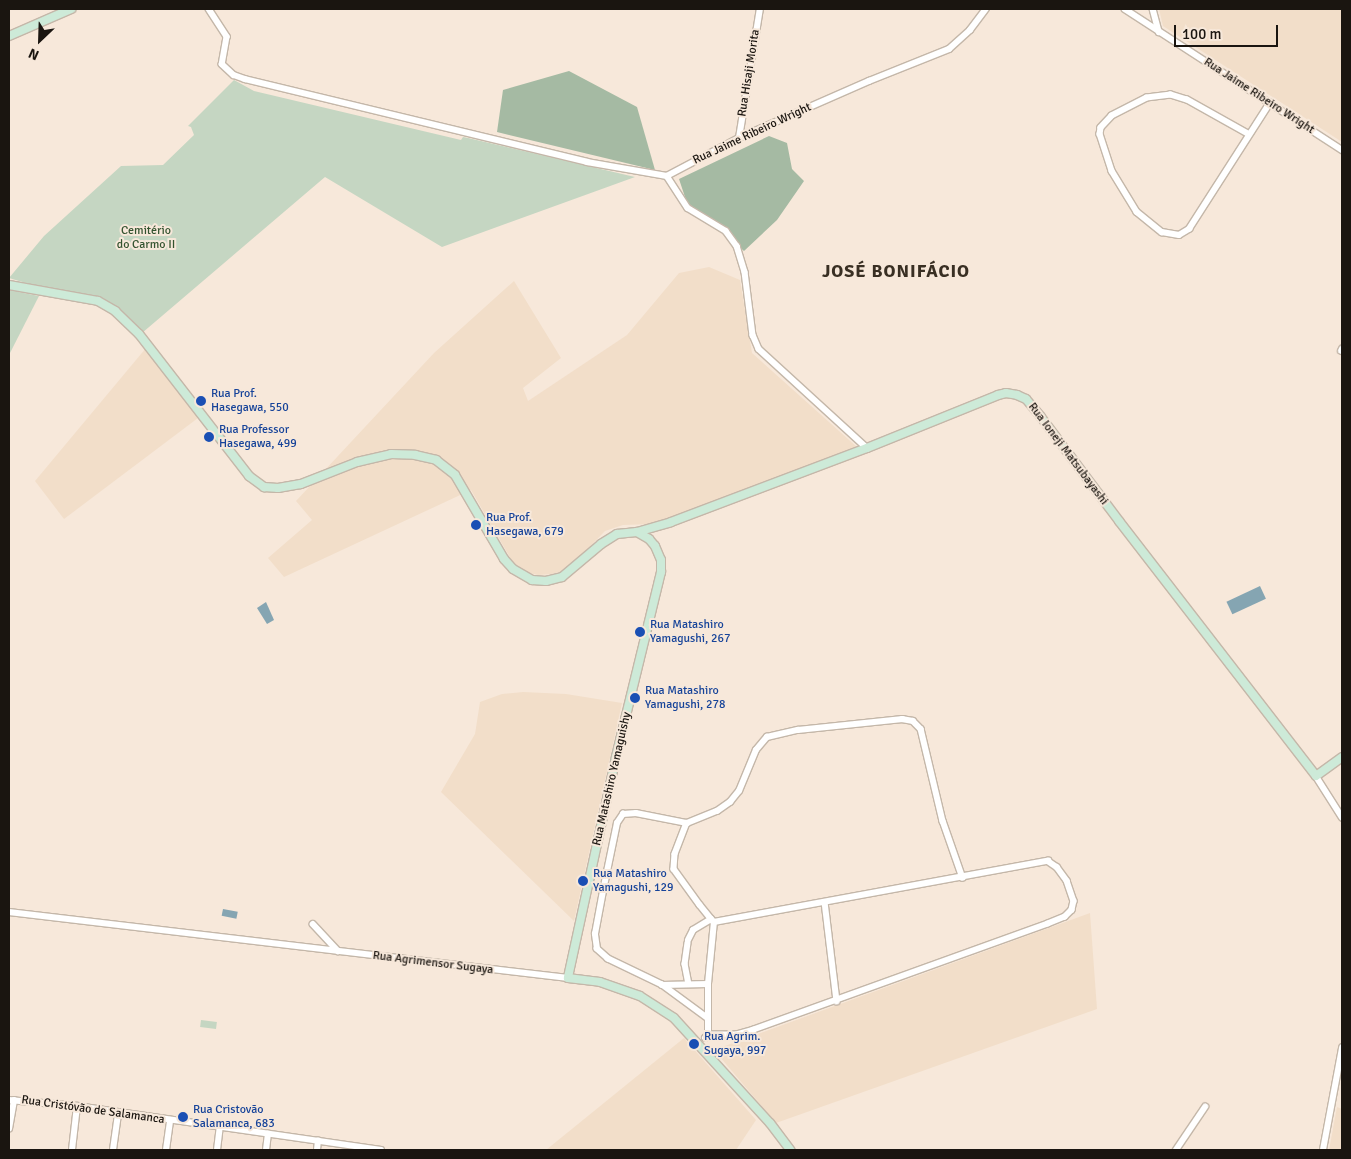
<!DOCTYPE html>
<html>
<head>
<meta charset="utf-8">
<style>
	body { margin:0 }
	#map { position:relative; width:1351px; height:1159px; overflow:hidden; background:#f7e8da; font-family:Signika,sans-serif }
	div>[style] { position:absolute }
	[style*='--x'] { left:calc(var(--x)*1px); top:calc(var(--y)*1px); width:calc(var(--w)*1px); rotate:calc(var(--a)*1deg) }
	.built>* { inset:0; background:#f2dec9 }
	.green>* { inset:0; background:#c5d6c2; transform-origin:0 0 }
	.forest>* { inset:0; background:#a5baa3 }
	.water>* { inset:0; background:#85a5b2; transform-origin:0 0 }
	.roads { filter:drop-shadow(1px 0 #c4b7a9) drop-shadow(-1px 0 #c4b7a9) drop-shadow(0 1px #c4b7a9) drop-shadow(0 -1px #c4b7a9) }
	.street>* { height:5.5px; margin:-2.75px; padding:0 2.75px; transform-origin:2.75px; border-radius:2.75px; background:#fff }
	.secondary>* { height:8px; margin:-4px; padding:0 4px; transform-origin:4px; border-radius:4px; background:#cdead8 }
	.dots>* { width:14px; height:14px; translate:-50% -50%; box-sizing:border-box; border:2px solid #f7e8da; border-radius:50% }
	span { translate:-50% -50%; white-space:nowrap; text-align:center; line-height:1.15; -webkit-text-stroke:4px #f7e8da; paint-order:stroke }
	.street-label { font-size:12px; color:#1a1510 }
	.park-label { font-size:12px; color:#33532f }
	.transit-label { font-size:12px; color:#164399 }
	.left { translate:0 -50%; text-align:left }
	.district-label { font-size:18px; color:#392f23; font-weight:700; letter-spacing:1px }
	.frame { position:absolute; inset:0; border:10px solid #1a1510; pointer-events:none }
	.north { position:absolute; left:15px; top:15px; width:50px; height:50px; -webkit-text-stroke:4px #f7e8da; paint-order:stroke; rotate:204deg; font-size:14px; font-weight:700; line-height:20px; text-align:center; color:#1a1510 }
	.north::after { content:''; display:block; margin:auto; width:18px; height:22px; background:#1a1510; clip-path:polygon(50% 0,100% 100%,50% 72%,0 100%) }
	.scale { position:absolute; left:1174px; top:25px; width:104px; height:22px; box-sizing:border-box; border:2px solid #1a1510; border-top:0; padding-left:6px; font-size:15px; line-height:18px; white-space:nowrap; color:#1a1510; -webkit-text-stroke:4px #f7e8da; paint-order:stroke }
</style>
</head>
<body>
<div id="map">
	<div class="built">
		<i style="clip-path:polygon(1159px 9px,1342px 9px,1342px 142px,1163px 26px)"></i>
		<i style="clip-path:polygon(709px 267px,740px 280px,752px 353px,858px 448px,654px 524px,623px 525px,605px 531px,574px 563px,563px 571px,552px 574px,538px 575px,525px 572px,512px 561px,471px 490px,284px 577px,268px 558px,312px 520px,296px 501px,434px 353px,514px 281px,561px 358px,523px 388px,528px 401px,627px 335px,679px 273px)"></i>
		<i style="clip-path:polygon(146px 348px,202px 415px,64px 519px,35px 481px)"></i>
		<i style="clip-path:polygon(523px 692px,566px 694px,622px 703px,574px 921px,441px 792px,475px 734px,480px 702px,502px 694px)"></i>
		<i style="clip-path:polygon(1090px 913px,1097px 1009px,776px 1123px,714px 1050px)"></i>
		<i style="clip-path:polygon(684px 1038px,756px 1120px,736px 1150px,546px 1150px)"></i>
		<i style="clip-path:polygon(1337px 1107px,1342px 1109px,1342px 1150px,1329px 1150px)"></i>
	</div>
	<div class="green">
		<i style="clip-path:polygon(234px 80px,254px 91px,461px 140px,463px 137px,468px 138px,635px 177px,442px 247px,325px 177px,142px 333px,117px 310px,9px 278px,44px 236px,121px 166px,163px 165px,194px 135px,191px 127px,188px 126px)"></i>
		<i style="clip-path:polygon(9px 290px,39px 296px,9px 355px)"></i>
		<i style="left:201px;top:1020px;width:16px;height:7px;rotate:7deg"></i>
	</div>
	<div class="forest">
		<i style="clip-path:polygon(569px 71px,637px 107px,655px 170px,497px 132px,503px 90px)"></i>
		<i style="clip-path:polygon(769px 136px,787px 143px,792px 169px,804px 181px,777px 220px,744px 251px,687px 203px,679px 179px)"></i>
	</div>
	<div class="water">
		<i style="left:1260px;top:586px;width:14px;height:37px;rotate:65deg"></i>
		<i style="clip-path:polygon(266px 602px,274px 620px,267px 624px,257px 608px)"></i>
		<i style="left:223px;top:909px;width:15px;height:7px;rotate:11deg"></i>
	</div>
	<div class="roads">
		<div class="street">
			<i style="--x:209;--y:9;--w:33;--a:57"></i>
			<i style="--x:227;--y:37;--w:27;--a:100"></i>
			<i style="--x:222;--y:64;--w:16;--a:43"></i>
			<i style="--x:234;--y:75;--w:12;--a:20"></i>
			<i style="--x:245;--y:79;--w:352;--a:13.6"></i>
			<i style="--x:587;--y:162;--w:81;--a:9.9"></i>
			<i style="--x:1125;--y:9;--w:259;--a:33"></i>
			<i style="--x:1153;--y:9;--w:24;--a:75"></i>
			<i style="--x:1248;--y:134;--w:70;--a:-150.9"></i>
			<i style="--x:1187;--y:100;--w:17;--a:-163"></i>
			<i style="--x:1171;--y:95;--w:24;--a:173"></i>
			<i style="--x:1147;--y:98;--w:39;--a:153"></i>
			<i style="--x:1112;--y:116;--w:16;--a:133"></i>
			<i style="--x:1101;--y:128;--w:6;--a:99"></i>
			<i style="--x:1100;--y:134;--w:39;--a:72"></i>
			<i style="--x:1112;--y:171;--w:48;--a:58.6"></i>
			<i style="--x:1137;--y:212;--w:32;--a:39"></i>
			<i style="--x:1162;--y:232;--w:17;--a:10"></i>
			<i style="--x:1179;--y:235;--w:12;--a:-31"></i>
			<i style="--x:1189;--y:229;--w:150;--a:-57.3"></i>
			<i style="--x:739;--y:138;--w:131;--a:-80.8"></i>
			<i style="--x:667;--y:176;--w:81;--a:-27.8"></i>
			<i style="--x:739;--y:138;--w:142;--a:-23.7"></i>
			<i style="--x:869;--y:81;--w:86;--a:-21.8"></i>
			<i style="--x:949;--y:49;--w:28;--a:-42"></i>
			<i style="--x:970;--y:30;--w:26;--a:-53"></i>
			<i style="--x:667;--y:176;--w:38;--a:57"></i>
			<i style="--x:688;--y:208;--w:44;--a:31.2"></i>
			<i style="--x:726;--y:231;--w:19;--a:54"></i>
			<i style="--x:737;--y:246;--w:27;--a:73"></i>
			<i style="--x:745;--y:272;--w:64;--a:82.8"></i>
			<i style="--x:753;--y:335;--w:15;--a:67"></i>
			<i style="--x:759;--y:349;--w:147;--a:42.5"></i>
			<i style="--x:1341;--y:351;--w:2;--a:-63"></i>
			<i style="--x:1316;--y:776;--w:49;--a:57.6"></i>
			<i style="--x:687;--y:823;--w:33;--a:111"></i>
			<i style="--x:675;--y:854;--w:15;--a:94"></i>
			<i style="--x:674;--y:869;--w:44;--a:54.2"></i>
			<i style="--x:700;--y:905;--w:22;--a:51"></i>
			<i style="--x:825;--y:902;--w:100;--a:83.1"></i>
			<i style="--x:9;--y:912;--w:563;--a:6.73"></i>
			<i style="--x:313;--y:924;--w:37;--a:47"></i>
			<i style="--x:688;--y:940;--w:11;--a:-63"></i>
			<i style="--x:693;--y:930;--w:21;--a:-31"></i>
			<i style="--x:688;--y:943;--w:21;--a:98"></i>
			<i style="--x:685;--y:964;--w:20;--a:79"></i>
			<i style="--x:662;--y:985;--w:46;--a:-1.2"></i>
			<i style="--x:707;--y:1018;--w:56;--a:-143.7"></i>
			<i style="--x:662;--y:985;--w:60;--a:-154.3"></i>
			<i style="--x:608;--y:959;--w:15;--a:-138"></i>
			<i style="--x:597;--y:949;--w:15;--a:-98"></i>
			<i style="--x:595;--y:934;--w:49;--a:-79.4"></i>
			<i style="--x:604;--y:886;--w:64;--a:-78.3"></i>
			<i style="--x:617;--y:823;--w:11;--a:-56"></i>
			<i style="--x:623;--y:814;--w:13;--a:-4"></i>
			<i style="--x:636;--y:813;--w:52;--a:11.1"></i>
			<i style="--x:687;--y:823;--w:32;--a:-22"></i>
			<i style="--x:717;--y:811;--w:16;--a:-35"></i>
			<i style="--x:730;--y:802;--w:14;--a:-51"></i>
			<i style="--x:739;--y:791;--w:44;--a:-67.5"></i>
			<i style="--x:756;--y:750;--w:17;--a:-50"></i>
			<i style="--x:767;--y:737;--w:32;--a:-13"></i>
			<i style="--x:798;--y:730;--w:105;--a:-6"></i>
			<i style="--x:902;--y:719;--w:11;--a:10"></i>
			<i style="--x:913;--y:721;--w:11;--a:45"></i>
			<i style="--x:921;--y:729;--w:95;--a:76.6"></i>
			<i style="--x:943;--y:821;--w:60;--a:70.7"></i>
			<i style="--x:705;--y:1038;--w:4;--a:-45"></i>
			<i style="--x:708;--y:1035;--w:51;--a:-90"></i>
			<i style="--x:708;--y:984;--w:62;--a:-84.5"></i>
			<i style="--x:714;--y:922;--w:340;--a:-10.4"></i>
			<i style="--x:1048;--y:861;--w:11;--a:34"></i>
			<i style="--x:1057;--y:867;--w:17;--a:54"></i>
			<i style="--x:1067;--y:881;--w:21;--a:71"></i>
			<i style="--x:1074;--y:901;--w:9;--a:103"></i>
			<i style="--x:1072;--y:910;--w:10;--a:135"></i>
			<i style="--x:1065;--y:917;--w:18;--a:158"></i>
			<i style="--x:1048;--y:924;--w:313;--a:160.2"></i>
			<i style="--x:754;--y:1030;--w:19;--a:164"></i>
			<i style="--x:736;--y:1035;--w:28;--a:180"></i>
			<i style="--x:9;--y:1100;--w:68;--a:5"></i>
			<i style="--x:77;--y:1106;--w:307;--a:8.2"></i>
			<i style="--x:9;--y:1129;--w:29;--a:-80"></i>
			<i style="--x:72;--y:1150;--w:44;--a:-83.5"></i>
			<i style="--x:113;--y:1150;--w:37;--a:-82"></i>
			<i style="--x:166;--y:1150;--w:30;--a:-82"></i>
			<i style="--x:217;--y:1150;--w:23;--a:-83"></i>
			<i style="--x:266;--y:1150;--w:16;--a:-83"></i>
			<i style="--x:317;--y:1150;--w:9;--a:-84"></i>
			<i style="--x:1176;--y:1150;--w:52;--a:-56"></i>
			<i style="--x:1323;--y:1150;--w:104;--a:-79.4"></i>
		</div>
		<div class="secondary">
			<i style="--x:9;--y:36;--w:68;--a:-23.5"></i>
			<i style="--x:9;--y:285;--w:90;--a:10.2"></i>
			<i style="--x:98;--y:301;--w:20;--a:30"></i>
			<i style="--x:115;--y:311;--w:33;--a:44"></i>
			<i style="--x:139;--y:334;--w:180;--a:52.2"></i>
			<i style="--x:249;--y:476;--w:19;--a:36"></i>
			<i style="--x:264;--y:487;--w:14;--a:4"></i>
			<i style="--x:278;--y:488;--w:23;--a:-10"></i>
			<i style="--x:301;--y:484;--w:60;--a:-21.4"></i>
			<i style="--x:357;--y:462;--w:35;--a:-13"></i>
			<i style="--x:391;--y:454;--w:24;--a:2"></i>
			<i style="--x:415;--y:455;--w:22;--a:13"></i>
			<i style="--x:436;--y:460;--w:24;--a:38"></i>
			<i style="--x:455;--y:475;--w:97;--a:59.7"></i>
			<i style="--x:504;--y:559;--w:13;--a:48"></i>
			<i style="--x:513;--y:569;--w:22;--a:30"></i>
			<i style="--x:532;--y:580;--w:14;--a:4"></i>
			<i style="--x:546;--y:581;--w:16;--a:-14"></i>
			<i style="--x:562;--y:577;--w:51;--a:-40.2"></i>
			<i style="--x:601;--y:544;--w:19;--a:-32"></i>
			<i style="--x:617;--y:534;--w:20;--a:-6"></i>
			<i style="--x:637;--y:532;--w:35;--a:-16"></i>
			<i style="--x:671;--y:522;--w:210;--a:-20.7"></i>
			<i style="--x:867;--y:448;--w:141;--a:-22"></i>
			<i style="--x:998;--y:395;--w:8;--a:-14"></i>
			<i style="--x:1006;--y:393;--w:11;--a:10"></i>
			<i style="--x:1017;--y:395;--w:10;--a:24"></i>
			<i style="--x:1026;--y:399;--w:23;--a:50"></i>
			<i style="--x:1041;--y:417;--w:130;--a:53.1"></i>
			<i style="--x:1119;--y:521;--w:322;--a:52.3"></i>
			<i style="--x:1316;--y:776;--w:32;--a:-36"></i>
			<i style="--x:637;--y:532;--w:14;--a:30"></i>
			<i style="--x:649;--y:539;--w:9;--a:49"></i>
			<i style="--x:655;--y:546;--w:15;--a:67"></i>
			<i style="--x:661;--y:560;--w:12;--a:90"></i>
			<i style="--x:661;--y:572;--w:190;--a:103.7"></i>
			<i style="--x:616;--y:757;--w:226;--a:102.3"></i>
			<i style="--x:568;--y:978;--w:32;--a:7"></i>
			<i style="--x:600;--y:982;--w:42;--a:19.3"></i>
			<i style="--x:640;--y:996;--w:40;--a:32.9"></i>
			<i style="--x:674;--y:1018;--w:142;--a:47.6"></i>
			<i style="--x:770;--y:1123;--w:34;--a:53"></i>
		</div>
	</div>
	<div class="dots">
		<i style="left:201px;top:401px;background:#1a4fb4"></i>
		<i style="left:209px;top:437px;background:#1a4fb4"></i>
		<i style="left:476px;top:525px;background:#1a4fb4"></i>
		<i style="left:640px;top:632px;background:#1a4fb4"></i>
		<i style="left:635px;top:698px;background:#1a4fb4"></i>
		<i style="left:583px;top:881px;background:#1a4fb4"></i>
		<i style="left:694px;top:1044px;background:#1a4fb4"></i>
		<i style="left:183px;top:1117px;background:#1a4fb4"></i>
	</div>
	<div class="street-label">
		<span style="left:749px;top:73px;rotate:-81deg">Rua Hisaji Morita</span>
		<span style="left:1259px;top:96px;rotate:33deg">Rua Jaime Ribeiro Wright</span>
		<span style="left:752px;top:134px;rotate:-25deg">Rua Jaime Ribeiro Wright</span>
		<span style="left:1068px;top:454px;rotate:53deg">Rua Ioneji Matsubayashi</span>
		<span style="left:612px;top:779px;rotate:-77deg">Rua Matashiro Yamaguishy</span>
		<span style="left:433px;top:963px;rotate:7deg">Rua Agrimensor Sugaya</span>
		<span style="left:93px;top:1110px;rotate:8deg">Rua Cristóvão de Salamanca</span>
	</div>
	<div class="park-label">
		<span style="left:146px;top:238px">Cemitério<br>do Carmo II</span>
	</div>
	<div class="transit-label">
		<span class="left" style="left:211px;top:401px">Rua Prof.<br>Hasegawa, 550</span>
		<span class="left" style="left:219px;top:437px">Rua Professor<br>Hasegawa, 499</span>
		<span class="left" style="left:486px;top:525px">Rua Prof.<br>Hasegawa, 679</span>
		<span class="left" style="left:650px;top:632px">Rua Matashiro<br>Yamagushi, 267</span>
		<span class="left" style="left:645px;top:698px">Rua Matashiro<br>Yamagushi, 278</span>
		<span class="left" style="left:593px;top:881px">Rua Matashiro<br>Yamagushi, 129</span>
		<span class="left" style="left:704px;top:1044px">Rua Agrim.<br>Sugaya, 997</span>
		<span class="left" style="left:193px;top:1117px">Rua Cristovão<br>Salamanca, 683</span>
	</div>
	<div class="district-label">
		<span style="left:896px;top:271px">JOSÉ BONIFÁCIO</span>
	</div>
	<div class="frame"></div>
	<div class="north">N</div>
	<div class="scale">100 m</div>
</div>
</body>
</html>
